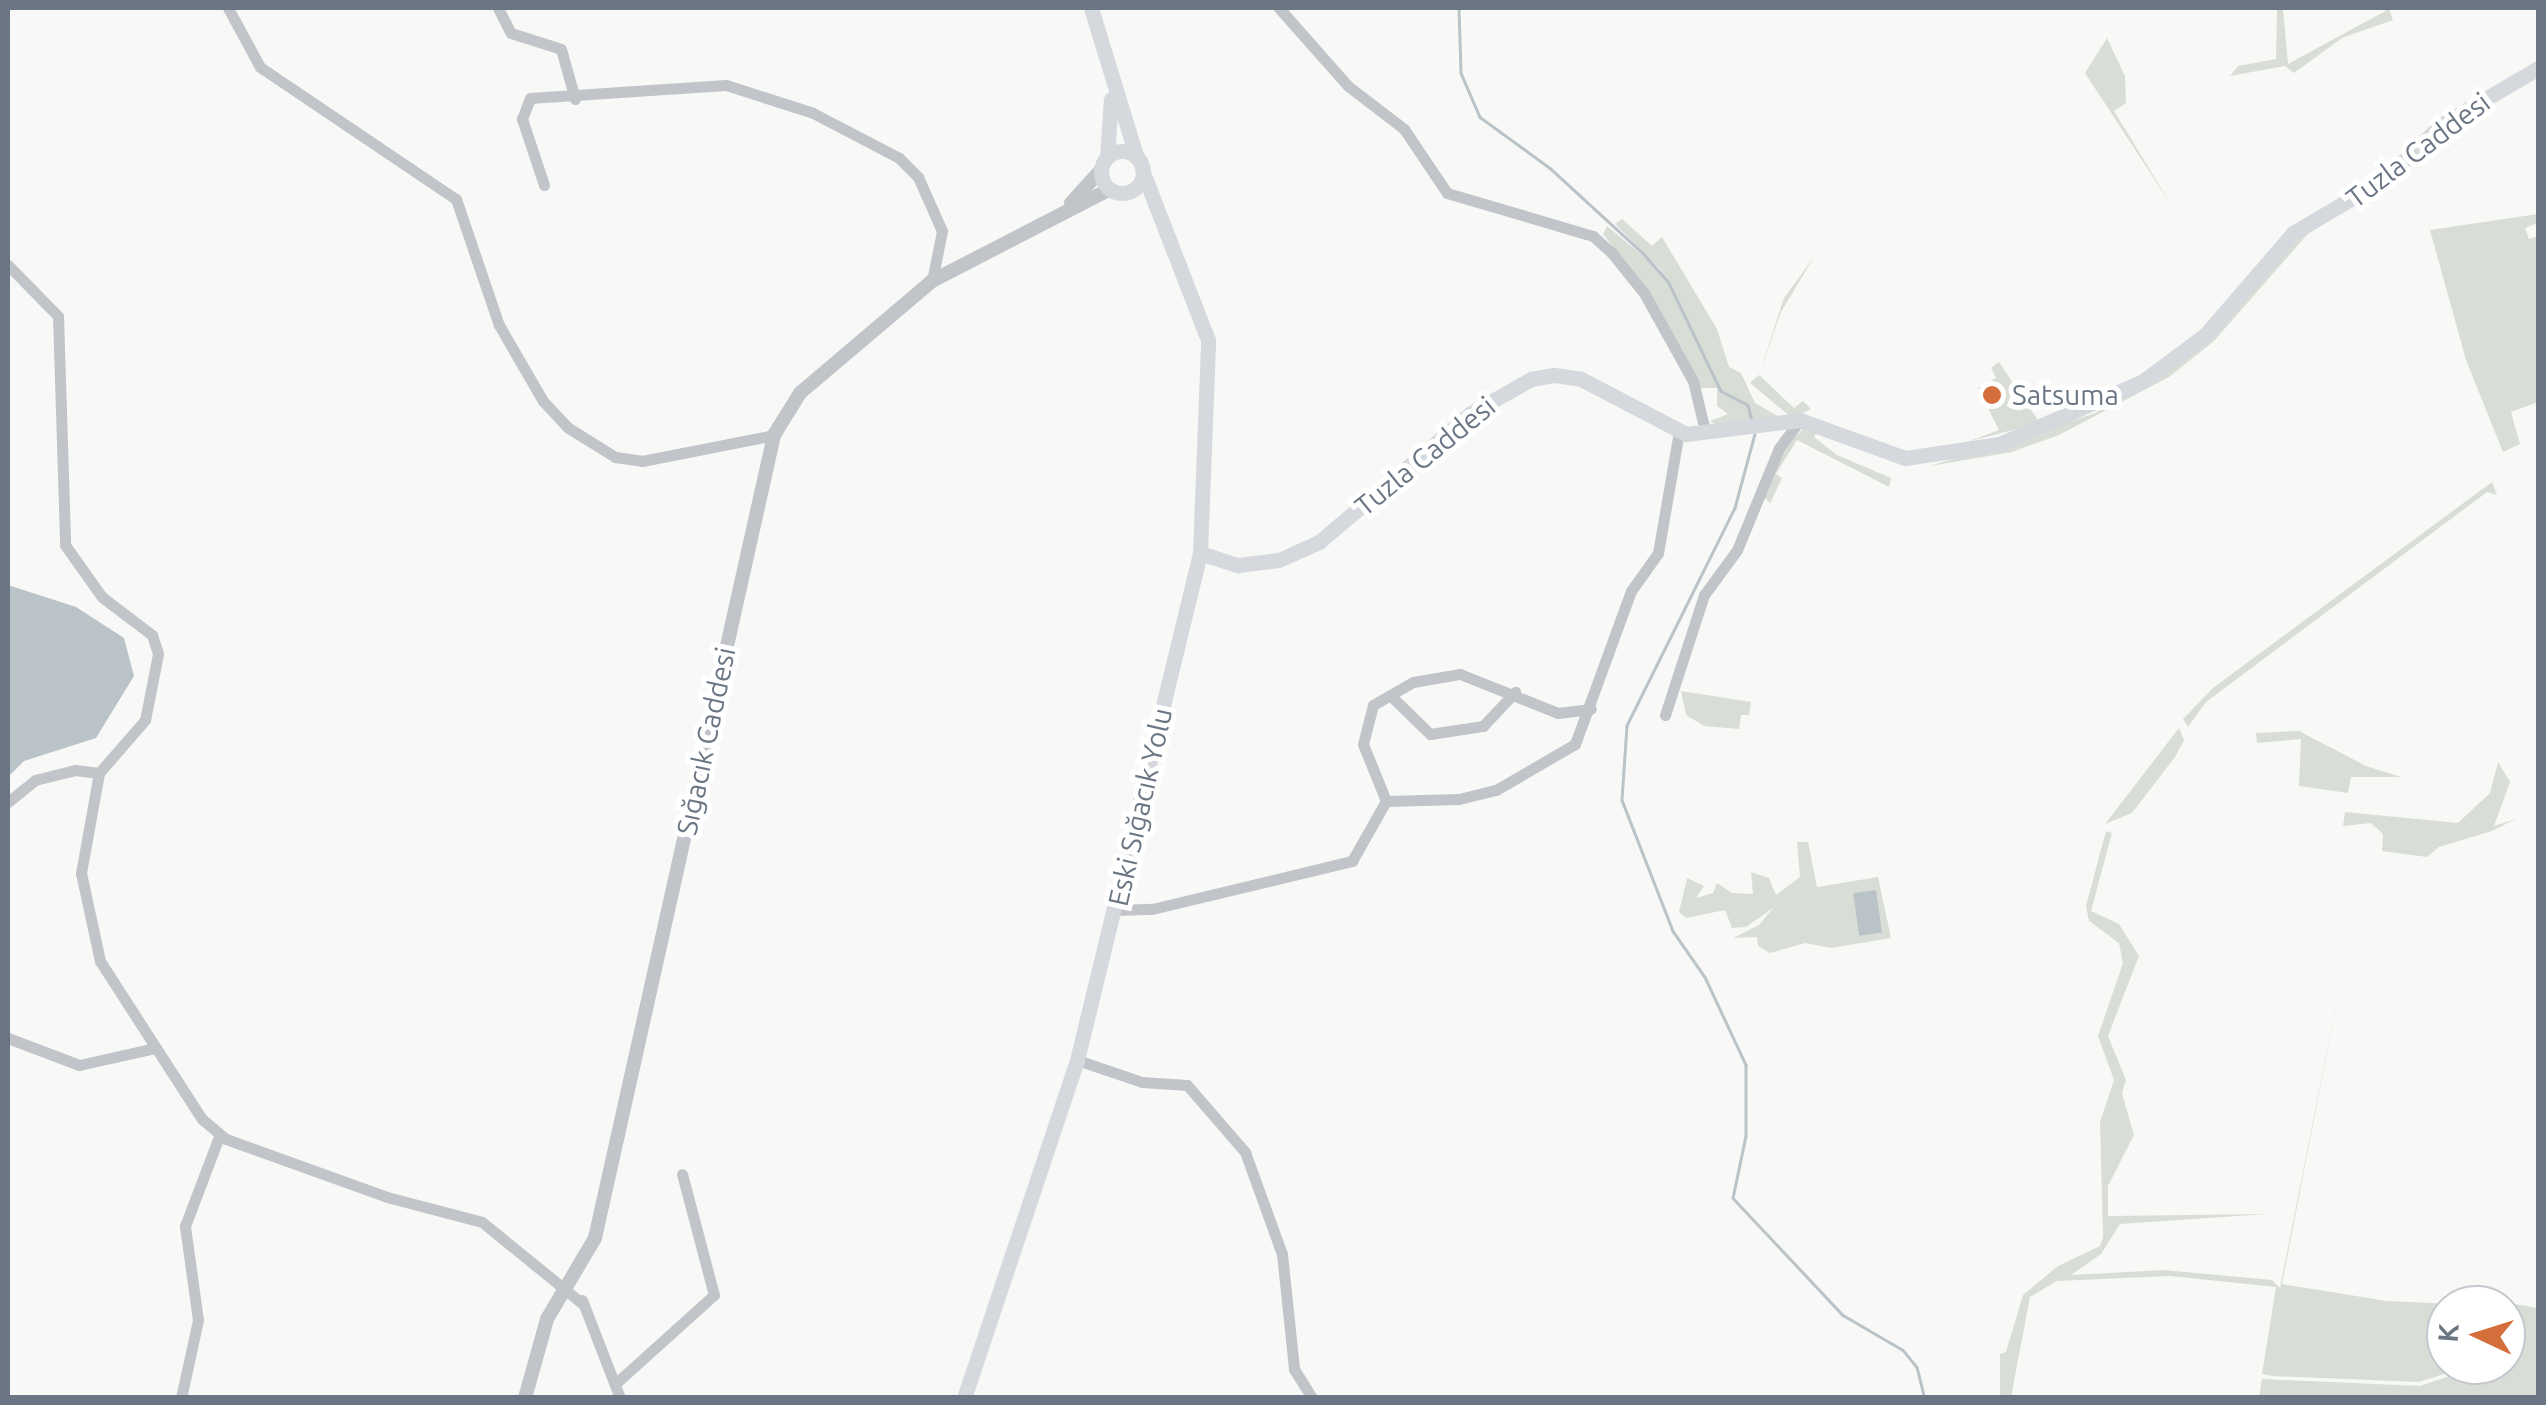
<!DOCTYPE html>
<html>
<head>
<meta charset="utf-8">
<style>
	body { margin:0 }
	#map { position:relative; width:2546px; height:1405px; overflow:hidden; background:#f8f9f7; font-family:Ubuntu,sans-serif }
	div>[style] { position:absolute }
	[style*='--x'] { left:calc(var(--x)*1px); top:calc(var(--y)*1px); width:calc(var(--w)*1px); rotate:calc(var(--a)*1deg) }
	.green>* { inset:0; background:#d8ddd6 }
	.water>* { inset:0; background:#bac3c8; transform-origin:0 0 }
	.stream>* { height:2.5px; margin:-1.25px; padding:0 1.25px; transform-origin:1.25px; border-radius:1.25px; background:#bac3c8 }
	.minor>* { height:11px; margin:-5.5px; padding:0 5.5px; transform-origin:5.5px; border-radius:5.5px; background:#c1c4c8 }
	.tertiary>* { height:14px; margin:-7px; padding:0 7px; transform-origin:7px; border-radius:7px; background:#c1c4c8 }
	.secondary>* { height:15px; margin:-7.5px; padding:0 7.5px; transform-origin:7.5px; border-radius:7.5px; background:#d5d9dd }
	.secondary>.ring { margin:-7.5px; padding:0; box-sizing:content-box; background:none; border:15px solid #d5d9dd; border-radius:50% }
	.dots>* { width:28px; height:28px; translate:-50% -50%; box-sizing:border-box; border:5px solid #fff; border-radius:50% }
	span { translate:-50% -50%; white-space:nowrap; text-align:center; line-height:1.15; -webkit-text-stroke:10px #fff; paint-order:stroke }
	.street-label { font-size:28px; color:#6b7685 }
	.poi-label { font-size:28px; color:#6b7685 }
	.left { translate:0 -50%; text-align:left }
	.frame { position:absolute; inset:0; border:10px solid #6b7685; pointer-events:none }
	.north { position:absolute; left:2426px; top:1285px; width:100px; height:100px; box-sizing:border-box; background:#fff; border:2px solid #c4c8ce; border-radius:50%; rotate:274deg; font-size:28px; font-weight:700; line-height:40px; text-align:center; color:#6b7685 }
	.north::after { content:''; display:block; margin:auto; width:35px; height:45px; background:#d46f3b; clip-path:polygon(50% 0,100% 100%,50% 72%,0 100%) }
</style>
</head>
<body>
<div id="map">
	<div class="green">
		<i style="clip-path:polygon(2277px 8px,2283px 8px,2288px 64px,2389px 9px,2393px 20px,2342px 38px,2294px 73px,2285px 66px,2230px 76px,2238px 66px,2276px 59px)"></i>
		<i style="clip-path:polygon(2107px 38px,2125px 76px,2126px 103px,2114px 111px,2172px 206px,2085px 73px)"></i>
		<i style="clip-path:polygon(2538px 214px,2538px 223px,2525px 228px,2529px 239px,2538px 236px,2538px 402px,2511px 412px,2520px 444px,2503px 452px,2466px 360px,2430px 230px)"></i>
		<i style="clip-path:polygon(1622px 219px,1652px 246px,1662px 237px,1717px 329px,1729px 367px,1741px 373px,1755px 403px,1783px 419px,1722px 428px,1710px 421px,1728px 414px,1717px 406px,1717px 388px,1699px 388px,1653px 298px,1603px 234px,1607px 226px,1665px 274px,1615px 224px)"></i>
		<i style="clip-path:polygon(2313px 228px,2214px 341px,2169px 377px,2059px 435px,2012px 452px,1930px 466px,2093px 414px,2160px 378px,2280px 250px)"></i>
		<i style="clip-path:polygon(1814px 257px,1781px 312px,1759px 375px,1794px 408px,1803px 401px,1811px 409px,1792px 418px,1750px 383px,1759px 375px,1784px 298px)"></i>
		<i style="clip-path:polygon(1999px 362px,2040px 423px,1967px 442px,1999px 430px,1978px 388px,1996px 378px,1991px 368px)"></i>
		<i style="clip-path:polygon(1807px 425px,1819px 428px,1814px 437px,1837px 455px,1891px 478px,1889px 487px,1797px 440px,1776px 474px,1782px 478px,1770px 504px,1763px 495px,1781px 451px)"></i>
		<i style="clip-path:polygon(2492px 482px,2497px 495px,2487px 492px,2206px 702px,2188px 727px,2183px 719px,2213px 688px)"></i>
		<i style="clip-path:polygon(1681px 691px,1751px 702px,1749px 715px,1741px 715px,1739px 729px,1704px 726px,1686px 715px)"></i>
		<i style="clip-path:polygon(2179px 728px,2184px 740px,2175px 757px,2132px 813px,2105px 824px)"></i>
		<i style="clip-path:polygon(2299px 731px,2366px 766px,2401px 777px,2351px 777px,2348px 793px,2299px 786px,2301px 739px,2257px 743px,2256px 733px)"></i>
		<i style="clip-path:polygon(2498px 762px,2510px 782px,2494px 826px,2516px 819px,2492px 831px,2439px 847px,2427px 857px,2382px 851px,2383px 834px,2371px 823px,2343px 826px,2345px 812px,2458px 823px,2490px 793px)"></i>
		<i style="clip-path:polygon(2106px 831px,2112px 833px,2091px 911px,2119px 924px,2139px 956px,2108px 1036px,2126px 1080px,2122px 1093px,2134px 1135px,2108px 1186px,2108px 1216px,2267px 1214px,2120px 1224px,2101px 1254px,2071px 1275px,2164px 1270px,2272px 1280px,2280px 1288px,2343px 970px,2282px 1284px,2387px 1301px,2476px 1305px,2446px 1305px,2446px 1365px,2473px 1365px,2419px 1382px,2272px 1376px,2262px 1374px,2276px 1287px,2170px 1276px,2057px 1281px,2030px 1297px,2011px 1397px,2000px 1397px,2000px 1354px,2006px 1352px,2023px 1295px,2058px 1266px,2100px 1246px,2103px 1237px,2100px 1122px,2114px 1080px,2098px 1036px,2123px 963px,2119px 943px,2089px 921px,2086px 906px)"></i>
		<i style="clip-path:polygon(1797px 842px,1808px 842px,1817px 887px,1878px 877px,1891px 938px,1831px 948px,1805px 943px,1770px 953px,1758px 946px,1757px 937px,1733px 938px,1759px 925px,1773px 908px,1746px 927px,1732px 928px,1725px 910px,1686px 918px,1679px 912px,1687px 878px,1704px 886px,1696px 898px,1713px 893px,1717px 883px,1732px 893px,1753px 894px,1751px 872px,1769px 878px,1776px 895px,1800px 877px)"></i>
		<i style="clip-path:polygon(2508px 1303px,2538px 1308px,2538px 1397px,2259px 1397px,2262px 1379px,2420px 1386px,2482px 1365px,2506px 1365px,2514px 1346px,2506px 1326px)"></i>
	</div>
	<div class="water">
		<i style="clip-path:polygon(8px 585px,76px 607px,124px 638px,134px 676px,96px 738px,24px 761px,8px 777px)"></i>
		<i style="left:1876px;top:890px;width:43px;height:23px;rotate:82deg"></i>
	</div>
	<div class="stream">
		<i style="--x:1459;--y:8;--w:65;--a:88.2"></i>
		<i style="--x:1461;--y:73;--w:48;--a:66.6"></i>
		<i style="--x:1480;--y:117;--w:87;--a:36.1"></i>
		<i style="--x:1550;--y:168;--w:127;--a:42.5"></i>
		<i style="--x:1644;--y:254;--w:38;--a:49"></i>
		<i style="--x:1669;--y:283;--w:120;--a:64.3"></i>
		<i style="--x:1721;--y:391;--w:30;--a:27"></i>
		<i style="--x:1748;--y:405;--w:16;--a:76"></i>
		<i style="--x:1755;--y:434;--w:77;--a:105.1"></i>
		<i style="--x:1735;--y:508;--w:243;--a:116.4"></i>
		<i style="--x:1627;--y:726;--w:74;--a:93.9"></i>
		<i style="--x:1622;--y:800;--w:141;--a:68.7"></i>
		<i style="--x:1673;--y:931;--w:56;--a:55.2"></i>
		<i style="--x:1705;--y:977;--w:97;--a:65"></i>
		<i style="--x:1746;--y:1065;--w:71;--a:90"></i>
		<i style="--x:1746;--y:1136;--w:63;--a:101.8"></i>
		<i style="--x:1733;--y:1198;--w:161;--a:46.8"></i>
		<i style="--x:1843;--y:1315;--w:69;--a:30.3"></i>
		<i style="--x:1903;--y:1350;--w:22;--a:51"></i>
		<i style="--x:1917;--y:1367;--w:32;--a:76"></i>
	</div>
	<div class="minor">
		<i style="--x:228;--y:8;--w:67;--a:61.5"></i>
		<i style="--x:260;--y:67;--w:236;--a:34"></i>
		<i style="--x:456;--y:199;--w:133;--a:71.2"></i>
		<i style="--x:499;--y:325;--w:88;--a:59.9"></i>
		<i style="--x:543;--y:401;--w:35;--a:47"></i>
		<i style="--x:567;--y:427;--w:57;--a:32"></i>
		<i style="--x:615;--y:457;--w:27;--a:8"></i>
		<i style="--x:642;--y:461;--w:135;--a:-11.1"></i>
		<i style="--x:498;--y:8;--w:28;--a:63"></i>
		<i style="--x:511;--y:33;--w:52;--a:17.7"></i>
		<i style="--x:561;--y:49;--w:52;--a:74.4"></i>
		<i style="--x:1279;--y:8;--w:104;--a:48.5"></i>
		<i style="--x:1348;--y:86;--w:71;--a:37.5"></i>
		<i style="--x:1404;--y:129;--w:77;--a:56.1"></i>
		<i style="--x:1447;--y:193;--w:152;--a:16.4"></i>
		<i style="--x:1593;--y:236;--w:24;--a:42"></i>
		<i style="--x:1611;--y:252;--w:53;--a:51.2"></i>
		<i style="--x:1644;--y:293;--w:101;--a:60.9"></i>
		<i style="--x:1693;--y:381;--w:51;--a:76.5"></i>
		<i style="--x:544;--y:185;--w:70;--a:-108.4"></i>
		<i style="--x:522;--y:119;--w:22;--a:-69"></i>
		<i style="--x:530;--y:98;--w:196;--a:-3.8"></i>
		<i style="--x:726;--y:85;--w:91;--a:17.8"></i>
		<i style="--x:813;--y:113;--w:97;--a:27.6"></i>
		<i style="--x:899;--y:158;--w:27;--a:45"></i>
		<i style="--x:918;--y:177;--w:59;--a:66"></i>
		<i style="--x:942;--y:231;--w:51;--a:101.3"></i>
		<i style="--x:8;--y:265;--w:71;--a:45.6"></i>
		<i style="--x:58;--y:316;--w:229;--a:88.2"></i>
		<i style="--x:65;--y:545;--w:64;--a:54.6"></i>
		<i style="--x:102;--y:597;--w:63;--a:37.2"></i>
		<i style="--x:152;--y:635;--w:20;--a:72"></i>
		<i style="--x:158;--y:654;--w:67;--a:101.1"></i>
		<i style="--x:145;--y:720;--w:70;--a:131"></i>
		<i style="--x:1390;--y:695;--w:56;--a:44.3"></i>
		<i style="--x:1430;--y:734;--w:54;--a:-8.6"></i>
		<i style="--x:1483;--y:726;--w:47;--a:-46.7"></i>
		<i style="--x:1665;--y:715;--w:126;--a:-72"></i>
		<i style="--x:1704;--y:595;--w:56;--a:-53.7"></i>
		<i style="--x:1737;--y:550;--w:110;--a:-67.6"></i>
		<i style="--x:1779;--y:448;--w:35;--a:-53"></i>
		<i style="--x:1386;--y:801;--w:61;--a:-112"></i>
		<i style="--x:1363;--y:744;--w:40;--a:-75.6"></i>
		<i style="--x:1373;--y:705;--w:46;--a:-29.9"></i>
		<i style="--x:1413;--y:682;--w:48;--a:-9.7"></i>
		<i style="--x:1460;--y:674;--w:105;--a:21.7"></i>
		<i style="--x:1558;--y:713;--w:33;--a:-7"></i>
		<i style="--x:8;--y:802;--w:35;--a:-39"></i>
		<i style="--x:35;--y:780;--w:41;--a:-14"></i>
		<i style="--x:75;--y:770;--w:24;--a:7"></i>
		<i style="--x:99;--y:773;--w:102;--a:100.2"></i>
		<i style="--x:81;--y:873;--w:90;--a:77.8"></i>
		<i style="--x:100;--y:961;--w:188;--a:57.2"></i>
		<i style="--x:202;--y:1119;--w:31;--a:40"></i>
		<i style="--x:226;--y:1139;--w:171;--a:19.8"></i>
		<i style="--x:387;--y:1197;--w:98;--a:14.7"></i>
		<i style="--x:482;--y:1222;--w:130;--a:39.1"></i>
		<i style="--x:1117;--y:910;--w:35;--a:-2"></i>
		<i style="--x:1152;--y:909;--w:206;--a:-13.5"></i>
		<i style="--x:1352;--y:861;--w:69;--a:-60.5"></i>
		<i style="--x:1386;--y:801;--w:73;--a:-1.6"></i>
		<i style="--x:1459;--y:799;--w:38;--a:-14"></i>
		<i style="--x:1496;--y:790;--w:91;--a:-30.2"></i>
		<i style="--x:1575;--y:744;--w:163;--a:-69.9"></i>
		<i style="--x:1631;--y:591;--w:47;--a:-54.6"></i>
		<i style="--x:1658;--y:553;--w:123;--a:-80.2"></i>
		<i style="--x:8;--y:1038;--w:76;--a:20.8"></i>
		<i style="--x:79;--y:1065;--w:74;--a:-12.5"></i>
		<i style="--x:1077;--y:1060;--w:69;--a:18.7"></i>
		<i style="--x:1142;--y:1082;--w:45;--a:3.8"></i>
		<i style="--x:1187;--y:1085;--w:89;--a:49.1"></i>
		<i style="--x:1245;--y:1152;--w:109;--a:70.1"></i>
		<i style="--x:1282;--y:1254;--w:116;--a:84"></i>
		<i style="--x:1294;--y:1369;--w:34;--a:58"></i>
		<i style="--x:582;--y:1300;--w:105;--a:68.8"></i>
		<i style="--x:615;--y:1384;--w:133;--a:-42"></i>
		<i style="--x:714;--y:1295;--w:125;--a:-104.8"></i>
		<i style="--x:181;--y:1398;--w:80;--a:-77.7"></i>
		<i style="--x:198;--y:1320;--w:95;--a:-97.9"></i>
		<i style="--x:185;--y:1226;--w:98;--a:-69.2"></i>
	</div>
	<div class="tertiary">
		<i style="--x:1071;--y:203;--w:45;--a:-47.7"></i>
		<i style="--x:525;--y:1398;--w:82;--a:-74.4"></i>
		<i style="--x:547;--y:1319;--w:94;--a:-59.3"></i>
		<i style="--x:595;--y:1238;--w:823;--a:-77.43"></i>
		<i style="--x:774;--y:435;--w:49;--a:-58.2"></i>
		<i style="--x:800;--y:393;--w:173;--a:-40.3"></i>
		<i style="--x:932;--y:281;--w:200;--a:-27.3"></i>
	</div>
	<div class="secondary">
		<i style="--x:1091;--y:8;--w:157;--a:73"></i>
		<i class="ring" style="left:1101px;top:151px;width:27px;height:27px"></i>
		<i style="--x:1107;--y:157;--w:58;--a:-86.1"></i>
		<i style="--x:1200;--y:553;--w:40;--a:18"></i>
		<i style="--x:1238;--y:565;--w:41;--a:-7"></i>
		<i style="--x:1279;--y:560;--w:44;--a:-24.2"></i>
		<i style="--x:1319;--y:542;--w:199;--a:-40.3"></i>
		<i style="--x:1471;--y:413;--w:69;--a:-29.5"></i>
		<i style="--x:1531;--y:379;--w:23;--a:-10"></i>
		<i style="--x:1554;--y:375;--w:27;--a:8"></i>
		<i style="--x:1581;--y:379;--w:119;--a:27.6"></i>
		<i style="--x:1686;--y:434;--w:115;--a:-7"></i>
		<i style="--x:1800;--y:420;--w:112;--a:19.9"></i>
		<i style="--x:1905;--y:458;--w:95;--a:-8.5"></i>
		<i style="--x:1999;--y:444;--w:157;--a:-23.6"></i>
		<i style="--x:2143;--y:381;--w:77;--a:-36.6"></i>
		<i style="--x:2205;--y:335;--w:135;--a:-49.2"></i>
		<i style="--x:2293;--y:233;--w:108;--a:-30.6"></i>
		<i style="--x:2386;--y:178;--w:76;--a:-43.9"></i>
		<i style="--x:2441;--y:125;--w:113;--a:-30.4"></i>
		<i style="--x:964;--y:1398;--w:356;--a:-71.5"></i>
		<i style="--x:1077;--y:1060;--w:522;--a:-76.36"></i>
		<i style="--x:1200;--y:553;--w:213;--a:-87.8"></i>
		<i style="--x:1208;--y:340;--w:182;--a:-111.2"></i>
	</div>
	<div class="dots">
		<i style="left:1992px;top:395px;background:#d46f3b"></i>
	</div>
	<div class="street-label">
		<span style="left:2418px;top:150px;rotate:-37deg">Tuzla Caddesi</span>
		<span style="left:1425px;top:456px;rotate:-39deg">Tuzla Caddesi</span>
		<span style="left:706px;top:741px;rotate:-78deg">Sığacık Caddesi</span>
		<span style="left:1140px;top:807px;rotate:-77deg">Eski Sığacık Yolu</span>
	</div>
	<div class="poi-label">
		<span class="left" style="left:2012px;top:395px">Satsuma</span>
	</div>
	<div class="frame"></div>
	<div class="north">K</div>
</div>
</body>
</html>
